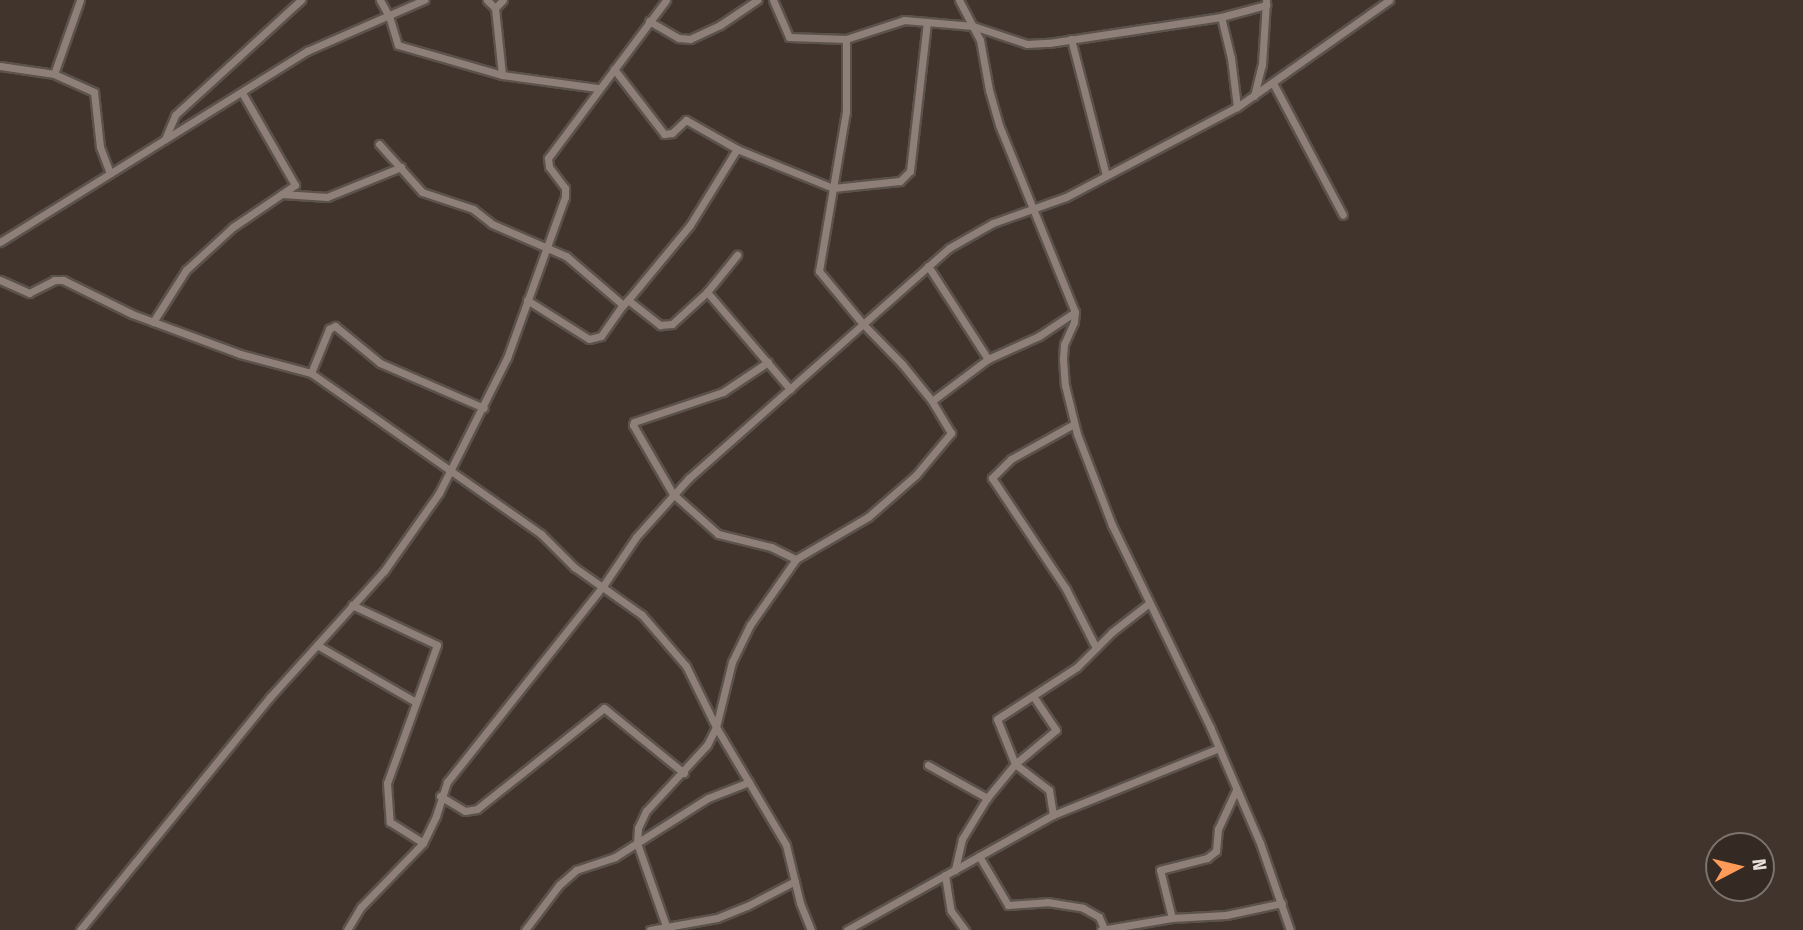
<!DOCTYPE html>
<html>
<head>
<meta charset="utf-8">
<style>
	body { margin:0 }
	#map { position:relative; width:1803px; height:930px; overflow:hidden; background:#40342d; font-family:"Fira Sans Condensed",sans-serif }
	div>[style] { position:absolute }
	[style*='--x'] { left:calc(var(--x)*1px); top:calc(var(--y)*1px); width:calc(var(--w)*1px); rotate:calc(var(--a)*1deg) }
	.roads { filter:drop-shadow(2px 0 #5c524c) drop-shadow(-2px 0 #5c524c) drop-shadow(0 2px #5c524c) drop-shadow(0 -2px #5c524c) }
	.street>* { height:7px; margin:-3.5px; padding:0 3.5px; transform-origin:3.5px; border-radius:3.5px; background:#8e8078 }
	span { translate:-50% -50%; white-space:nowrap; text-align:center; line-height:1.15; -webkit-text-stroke:5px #352a23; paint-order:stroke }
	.north { position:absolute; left:1705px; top:832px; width:70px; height:70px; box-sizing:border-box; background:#352a23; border:2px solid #7c736d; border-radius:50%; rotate:83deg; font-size:19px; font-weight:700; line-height:28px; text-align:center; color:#e7e0db }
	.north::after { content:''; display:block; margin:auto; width:24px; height:32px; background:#ff9b59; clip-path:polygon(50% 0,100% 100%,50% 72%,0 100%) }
</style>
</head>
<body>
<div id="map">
	<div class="roads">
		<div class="street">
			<i style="--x:380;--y:0;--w:18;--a:61"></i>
			<i style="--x:389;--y:16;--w:30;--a:73"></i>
			<i style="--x:398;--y:45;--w:108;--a:16.1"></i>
			<i style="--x:487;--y:0;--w:11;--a:45"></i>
			<i style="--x:495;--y:8;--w:67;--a:84"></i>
			<i style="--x:502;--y:75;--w:96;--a:7.8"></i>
			<i style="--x:773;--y:0;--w:40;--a:66.6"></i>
			<i style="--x:789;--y:37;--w:57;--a:2"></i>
			<i style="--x:846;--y:39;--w:61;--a:-18.1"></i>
			<i style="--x:904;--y:20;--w:69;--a:5"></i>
			<i style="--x:973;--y:26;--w:57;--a:18.4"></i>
			<i style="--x:1027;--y:44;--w:22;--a:-3"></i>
			<i style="--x:1049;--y:43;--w:174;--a:-8.6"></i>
			<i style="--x:1221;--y:17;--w:47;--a:-14.9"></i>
			<i style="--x:959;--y:0;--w:45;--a:62.3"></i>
			<i style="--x:980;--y:40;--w:51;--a:79.8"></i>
			<i style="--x:989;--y:90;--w:36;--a:74"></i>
			<i style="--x:999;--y:125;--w:202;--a:67.9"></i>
			<i style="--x:1075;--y:312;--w:10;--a:96"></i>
			<i style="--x:1074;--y:322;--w:24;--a:114"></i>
			<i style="--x:1064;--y:344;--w:15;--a:94"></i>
			<i style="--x:1063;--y:359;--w:26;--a:86"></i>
			<i style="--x:1065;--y:385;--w:50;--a:76.2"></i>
			<i style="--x:1077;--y:434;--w:97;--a:69"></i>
			<i style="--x:1112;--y:525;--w:225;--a:64.1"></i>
			<i style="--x:1210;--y:727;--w:126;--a:66.7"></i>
			<i style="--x:1260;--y:843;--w:92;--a:71"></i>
			<i style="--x:495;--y:8;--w:11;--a:-45"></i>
			<i style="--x:1221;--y:17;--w:42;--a:76.3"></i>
			<i style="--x:1231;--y:58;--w:49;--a:83"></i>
			<i style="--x:649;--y:21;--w:34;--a:30"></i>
			<i style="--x:679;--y:38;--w:11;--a:5"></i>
			<i style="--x:690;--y:39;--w:33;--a:-25"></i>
			<i style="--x:720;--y:25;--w:45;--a:-34"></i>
			<i style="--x:1071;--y:39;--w:140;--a:75.6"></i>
			<i style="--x:0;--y:66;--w:55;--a:8.4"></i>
			<i style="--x:54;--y:74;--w:78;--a:-70.6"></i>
			<i style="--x:614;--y:69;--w:82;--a:52.4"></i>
			<i style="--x:664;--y:134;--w:8;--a:-7"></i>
			<i style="--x:672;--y:133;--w:19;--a:-43"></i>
			<i style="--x:686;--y:120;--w:59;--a:29.6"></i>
			<i style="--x:737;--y:149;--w:104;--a:22.1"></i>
			<i style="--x:833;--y:188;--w:67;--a:-6"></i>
			<i style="--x:900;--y:181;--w:14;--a:-45"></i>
			<i style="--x:910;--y:171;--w:150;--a:-83.5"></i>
			<i style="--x:54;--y:74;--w:44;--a:24.2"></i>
			<i style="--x:94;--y:92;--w:55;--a:83.8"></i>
			<i style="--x:100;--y:147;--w:28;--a:69"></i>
			<i style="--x:1273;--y:83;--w:149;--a:62.1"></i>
			<i style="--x:1254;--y:96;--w:32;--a:-76"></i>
			<i style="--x:1262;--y:65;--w:64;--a:-86.4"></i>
			<i style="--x:165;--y:139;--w:26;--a:-67"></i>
			<i style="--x:175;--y:115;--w:171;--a:-42.4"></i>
			<i style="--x:379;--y:144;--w:64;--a:48.1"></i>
			<i style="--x:422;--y:192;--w:54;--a:18.4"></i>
			<i style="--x:473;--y:209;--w:24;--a:38"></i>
			<i style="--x:492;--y:224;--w:81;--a:23.4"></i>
			<i style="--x:566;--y:256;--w:75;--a:40.7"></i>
			<i style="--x:623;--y:305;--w:7;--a:-45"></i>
			<i style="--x:628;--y:300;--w:41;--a:38"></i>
			<i style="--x:660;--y:325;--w:12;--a:-5"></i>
			<i style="--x:672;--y:324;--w:47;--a:-42.4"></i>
			<i style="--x:707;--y:292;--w:48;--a:-51"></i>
			<i style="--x:282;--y:194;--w:45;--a:3.8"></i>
			<i style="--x:327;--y:197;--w:80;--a:-22.1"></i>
			<i style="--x:0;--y:242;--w:362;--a:-31.9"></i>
			<i style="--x:307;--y:51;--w:128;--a:-23.6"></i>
			<i style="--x:928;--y:266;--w:111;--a:57.2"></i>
			<i style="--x:0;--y:280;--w:32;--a:24"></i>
			<i style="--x:29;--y:293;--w:28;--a:-27"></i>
			<i style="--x:54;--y:280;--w:9;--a:0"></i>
			<i style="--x:63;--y:280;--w:77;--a:26.2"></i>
			<i style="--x:132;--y:314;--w:115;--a:20.3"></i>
			<i style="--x:240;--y:354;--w:73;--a:15"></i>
			<i style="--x:311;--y:373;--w:281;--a:35"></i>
			<i style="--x:541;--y:534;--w:47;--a:45"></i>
			<i style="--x:574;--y:567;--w:83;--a:35.2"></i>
			<i style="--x:642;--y:615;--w:67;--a:49.2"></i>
			<i style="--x:686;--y:666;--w:68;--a:63.8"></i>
			<i style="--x:716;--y:727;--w:137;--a:59.3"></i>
			<i style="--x:786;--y:845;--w:60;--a:76.4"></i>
			<i style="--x:800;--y:903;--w:29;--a:68"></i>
			<i style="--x:707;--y:292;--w:128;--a:49.4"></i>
			<i style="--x:527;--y:300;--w:73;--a:32.2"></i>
			<i style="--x:589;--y:339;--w:12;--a:-14"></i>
			<i style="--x:601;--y:336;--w:38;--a:-55"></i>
			<i style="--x:628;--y:300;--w:97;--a:-50.4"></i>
			<i style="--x:690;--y:225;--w:89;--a:-58.3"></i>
			<i style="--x:153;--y:322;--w:62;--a:-57.6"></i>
			<i style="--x:186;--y:270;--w:64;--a:-42.5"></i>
			<i style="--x:233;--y:227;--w:75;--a:-34.1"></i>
			<i style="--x:295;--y:185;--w:106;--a:-119.9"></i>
			<i style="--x:768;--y:362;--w:54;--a:146.3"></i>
			<i style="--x:723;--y:392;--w:94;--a:161.4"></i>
			<i style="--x:634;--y:422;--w:3;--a:108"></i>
			<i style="--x:633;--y:425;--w:80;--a:59.9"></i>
			<i style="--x:673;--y:494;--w:60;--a:41.6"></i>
			<i style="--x:718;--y:534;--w:55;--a:13.8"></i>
			<i style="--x:771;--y:547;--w:28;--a:26"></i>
			<i style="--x:311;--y:373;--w:48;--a:-67.8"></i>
			<i style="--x:329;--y:329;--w:7;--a:-27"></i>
			<i style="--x:335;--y:326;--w:58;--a:39.4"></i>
			<i style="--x:380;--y:363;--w:113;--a:23.4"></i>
			<i style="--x:932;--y:401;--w:70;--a:-36.9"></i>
			<i style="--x:988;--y:359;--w:56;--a:-24.3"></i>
			<i style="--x:1039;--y:336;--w:43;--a:-33.7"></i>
			<i style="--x:1074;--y:424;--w:72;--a:150.9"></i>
			<i style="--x:1011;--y:459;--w:27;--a:135"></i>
			<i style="--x:992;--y:478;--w:133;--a:56.3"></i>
			<i style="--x:1066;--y:589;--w:66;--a:63"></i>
			<i style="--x:352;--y:605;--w:94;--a:25.2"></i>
			<i style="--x:437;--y:645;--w:147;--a:109.9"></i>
			<i style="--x:387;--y:783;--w:39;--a:86"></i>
			<i style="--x:390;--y:822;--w:39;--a:32"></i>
			<i style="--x:317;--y:645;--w:112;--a:30"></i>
			<i style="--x:928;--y:765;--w:68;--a:29.2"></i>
			<i style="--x:987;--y:798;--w:48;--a:121.4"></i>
			<i style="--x:962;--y:839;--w:32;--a:103"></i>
			<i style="--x:440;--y:796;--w:29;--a:31"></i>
			<i style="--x:465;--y:811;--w:12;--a:-9"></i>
			<i style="--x:477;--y:809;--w:162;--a:-38.5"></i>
			<i style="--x:604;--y:708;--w:103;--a:39.1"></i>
			<i style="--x:987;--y:798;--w:44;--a:-50.5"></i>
			<i style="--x:1015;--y:764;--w:53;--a:-39.7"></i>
			<i style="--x:1056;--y:730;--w:41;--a:-124.1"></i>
			<i style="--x:1053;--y:815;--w:25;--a:-99"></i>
			<i style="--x:1049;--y:790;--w:43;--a:-142.6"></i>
			<i style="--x:1015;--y:764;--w:48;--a:-111.8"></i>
			<i style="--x:997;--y:719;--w:95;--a:-33"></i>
			<i style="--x:1077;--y:667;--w:49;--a:-45"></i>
			<i style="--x:1112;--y:632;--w:46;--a:-37.9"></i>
			<i style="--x:979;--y:856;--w:57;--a:59.4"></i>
			<i style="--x:1008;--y:905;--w:39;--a:-4"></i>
			<i style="--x:1047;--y:902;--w:36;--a:9"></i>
			<i style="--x:1083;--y:908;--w:18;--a:29"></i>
			<i style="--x:1099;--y:917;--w:13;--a:67"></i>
			<i style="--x:945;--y:875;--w:36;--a:81"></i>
			<i style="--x:951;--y:911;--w:24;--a:54"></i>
			<i style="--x:1172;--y:918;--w:49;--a:-104"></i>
			<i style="--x:1160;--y:870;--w:49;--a:-14.3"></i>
			<i style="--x:1207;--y:858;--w:11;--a:-38"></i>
			<i style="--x:1216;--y:851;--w:22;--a:-85"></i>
			<i style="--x:1218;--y:829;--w:43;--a:-65.2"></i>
			<i style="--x:666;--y:926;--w:88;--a:-109.3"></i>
			<i style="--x:637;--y:843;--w:15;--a:-86"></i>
			<i style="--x:638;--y:828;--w:19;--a:-65"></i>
			<i style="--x:646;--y:811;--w:90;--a:-47.3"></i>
			<i style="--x:707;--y:745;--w:20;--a:-63"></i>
			<i style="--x:716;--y:727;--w:67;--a:-76.2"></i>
			<i style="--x:732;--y:662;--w:41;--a:-64.1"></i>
			<i style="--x:750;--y:625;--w:80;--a:-55.1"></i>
			<i style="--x:796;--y:559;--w:83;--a:-30.3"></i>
			<i style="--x:868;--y:517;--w:64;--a:-41.2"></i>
			<i style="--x:916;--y:475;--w:55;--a:-50.2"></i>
			<i style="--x:951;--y:433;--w:37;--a:-121"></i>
			<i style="--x:932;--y:401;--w:48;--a:-129"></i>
			<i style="--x:902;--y:364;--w:56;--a:-134.3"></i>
			<i style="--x:863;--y:324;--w:69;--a:-129.7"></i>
			<i style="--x:819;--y:271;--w:161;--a:-80.4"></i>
			<i style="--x:846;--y:112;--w:73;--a:-90"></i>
			<i style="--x:80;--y:930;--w:301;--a:-50.8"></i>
			<i style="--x:270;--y:697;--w:170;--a:-47.9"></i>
			<i style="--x:384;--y:571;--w:95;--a:-54.8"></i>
			<i style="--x:439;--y:493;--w:151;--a:-63.3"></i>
			<i style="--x:507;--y:358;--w:171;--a:-70.2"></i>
			<i style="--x:565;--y:197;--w:9;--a:-90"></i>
			<i style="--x:565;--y:188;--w:26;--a:-127"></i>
			<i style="--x:549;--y:167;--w:9;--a:-96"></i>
			<i style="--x:548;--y:158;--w:197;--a:-53.2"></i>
			<i style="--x:347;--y:930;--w:27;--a:-59"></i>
			<i style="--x:361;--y:907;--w:89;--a:-45.9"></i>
			<i style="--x:423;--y:843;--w:30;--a:-64"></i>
			<i style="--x:436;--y:816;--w:36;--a:-72"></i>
			<i style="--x:447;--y:782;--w:251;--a:-51.5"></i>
			<i style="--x:603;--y:586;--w:59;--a:-56"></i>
			<i style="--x:636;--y:537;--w:79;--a:-48.1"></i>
			<i style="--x:689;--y:478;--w:347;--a:-41.5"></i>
			<i style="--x:949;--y:248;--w:51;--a:-29.6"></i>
			<i style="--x:993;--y:223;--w:77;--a:-19.6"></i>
			<i style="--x:1066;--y:197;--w:193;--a:-27.8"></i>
			<i style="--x:1237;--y:107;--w:186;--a:-35.1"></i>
			<i style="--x:525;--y:930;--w:56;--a:-52.9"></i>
			<i style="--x:559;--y:885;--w:23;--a:-41"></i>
			<i style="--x:576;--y:870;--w:41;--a:-18.4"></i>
			<i style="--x:615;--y:857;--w:110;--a:-32.4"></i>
			<i style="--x:708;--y:798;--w:44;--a:-21.3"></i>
			<i style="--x:650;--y:930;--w:68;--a:-10.2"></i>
			<i style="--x:717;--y:918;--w:32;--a:-22"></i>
			<i style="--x:747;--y:906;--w:54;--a:-27.5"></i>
			<i style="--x:847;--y:930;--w:236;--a:-29.2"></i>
			<i style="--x:1053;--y:815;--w:179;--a:-22"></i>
			<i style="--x:1101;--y:930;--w:72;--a:-9.6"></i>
			<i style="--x:1172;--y:918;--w:54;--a:-3.2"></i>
			<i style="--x:1226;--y:915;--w:57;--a:-12.1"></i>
		</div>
	</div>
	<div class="north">N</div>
</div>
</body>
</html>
